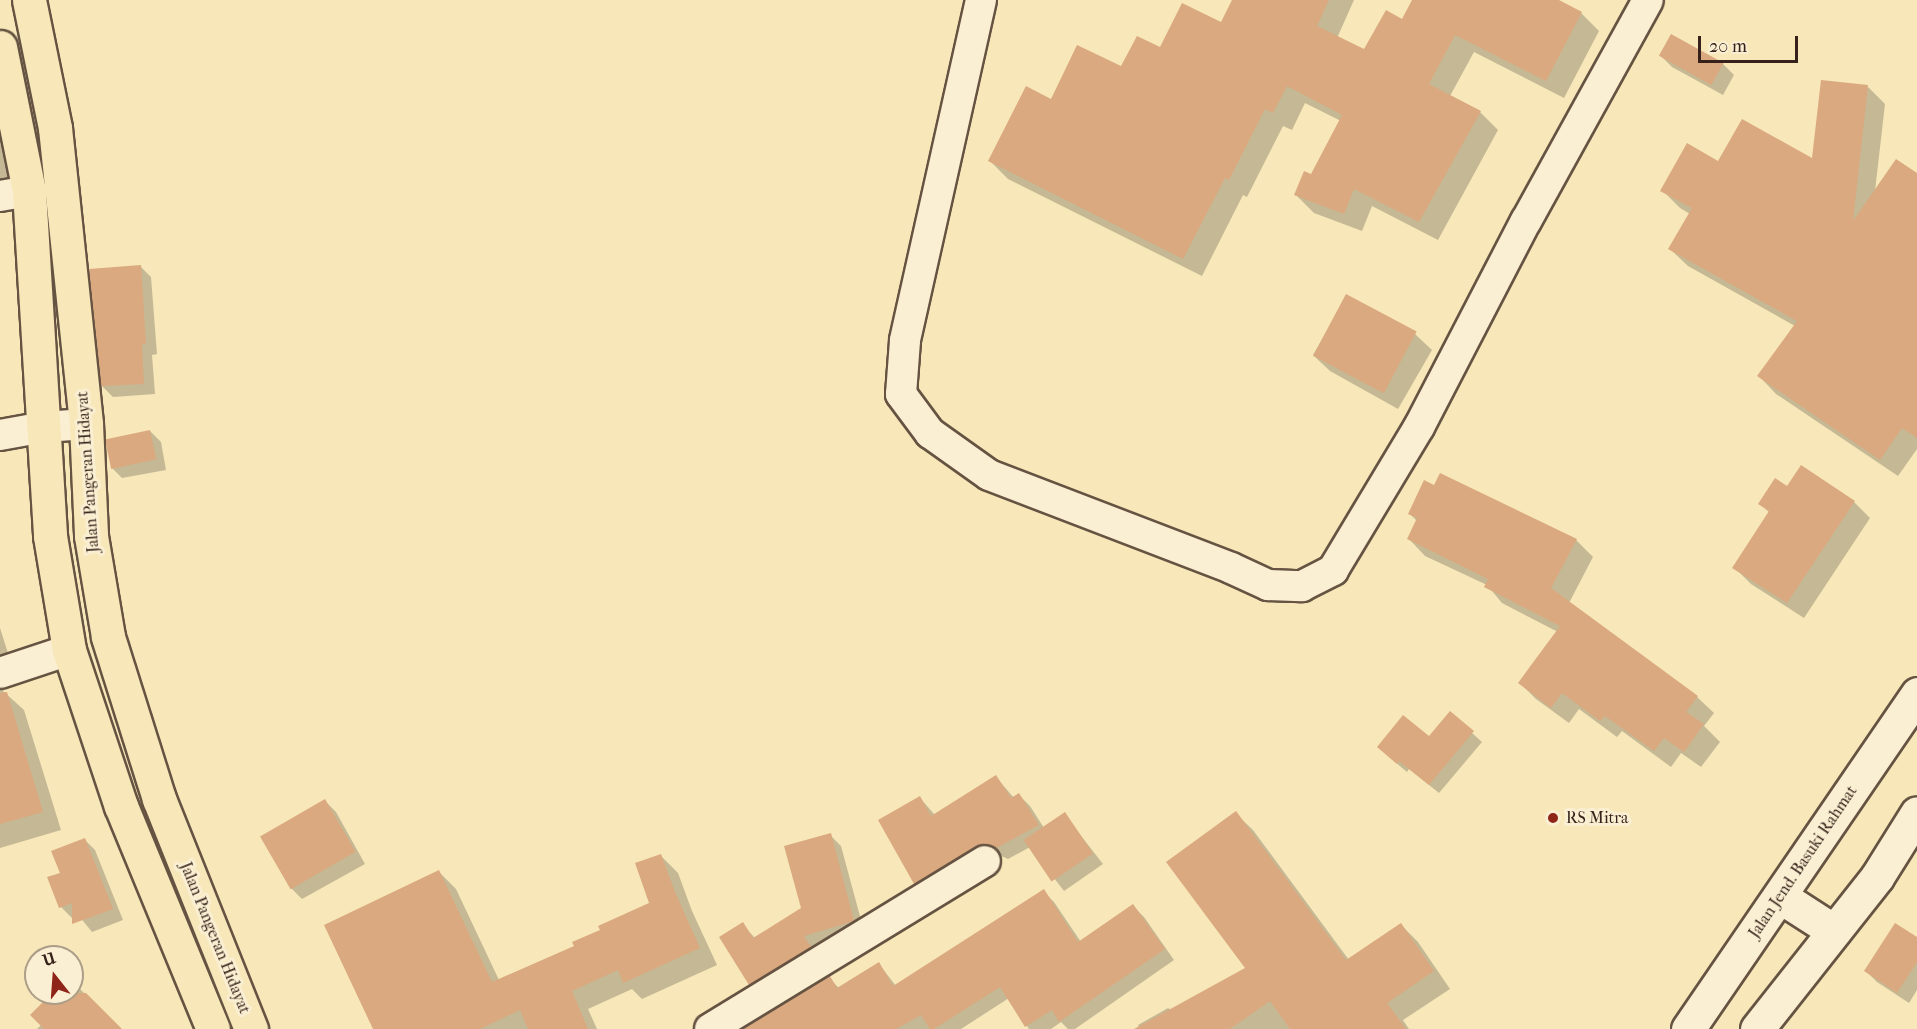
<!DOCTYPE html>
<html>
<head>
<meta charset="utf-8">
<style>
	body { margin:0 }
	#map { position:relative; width:1917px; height:1029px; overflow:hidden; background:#f7e7b9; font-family:"IM FELL French Canon",serif }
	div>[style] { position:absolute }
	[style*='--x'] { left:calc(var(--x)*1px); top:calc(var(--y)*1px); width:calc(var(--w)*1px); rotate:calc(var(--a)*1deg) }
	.shadow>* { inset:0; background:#0003 }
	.building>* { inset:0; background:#daa97f; transform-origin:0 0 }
	.roads { filter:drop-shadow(2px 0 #665342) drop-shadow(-2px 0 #665342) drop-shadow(0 2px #665342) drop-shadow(0 -2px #665342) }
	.minor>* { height:30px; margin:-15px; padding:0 15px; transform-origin:15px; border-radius:15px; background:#faefd2 }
	.secondary>* { height:33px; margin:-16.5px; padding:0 16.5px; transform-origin:16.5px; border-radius:16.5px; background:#faefd2 }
	.trunk>* { height:33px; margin:-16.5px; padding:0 16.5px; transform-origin:16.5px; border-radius:16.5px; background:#f7e7b9 }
	.dots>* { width:16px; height:16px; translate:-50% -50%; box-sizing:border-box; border:3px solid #faefd2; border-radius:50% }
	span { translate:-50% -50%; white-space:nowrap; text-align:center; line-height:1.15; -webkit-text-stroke:6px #faefd2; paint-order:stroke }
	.street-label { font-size:16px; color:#36221a }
	.poi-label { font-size:16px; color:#36221a }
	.left { translate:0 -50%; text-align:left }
	.north { position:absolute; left:24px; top:945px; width:60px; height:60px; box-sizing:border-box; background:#faefd2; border:2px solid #ac9d88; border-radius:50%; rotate:343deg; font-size:16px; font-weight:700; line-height:24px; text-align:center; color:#36221a }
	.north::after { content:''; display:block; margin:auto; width:21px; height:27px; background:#8f2418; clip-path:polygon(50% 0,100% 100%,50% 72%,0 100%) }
	.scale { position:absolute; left:1698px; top:36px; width:100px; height:27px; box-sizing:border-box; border:3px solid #36221a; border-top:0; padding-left:8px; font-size:18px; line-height:21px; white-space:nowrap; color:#36221a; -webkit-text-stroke:4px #faefd2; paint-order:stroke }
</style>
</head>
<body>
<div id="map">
	<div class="shadow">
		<i style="clip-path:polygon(1234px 0,1354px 0,1337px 38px,1365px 51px,1403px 21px,1414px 0,1556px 0,1581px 13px,1599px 31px,1564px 98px,1474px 52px,1450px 96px,1480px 112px,1498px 130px,1438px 240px,1372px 206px,1362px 231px,1314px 213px,1296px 195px,1311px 176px,1341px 121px,1305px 103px,1292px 130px,1283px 126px,1247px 197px,1243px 195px,1202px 276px,1008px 179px,990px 161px,1052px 101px,1161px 49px,1222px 24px)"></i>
		<i style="clip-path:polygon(1661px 56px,1723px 64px,1734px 75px,1723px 95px,1672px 67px)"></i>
		<i style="clip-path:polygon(1868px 87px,1885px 104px,1875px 191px,1917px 174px,1917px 449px,1898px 476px,1776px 394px,1759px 376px,1795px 326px,1688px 266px,1670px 249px,1690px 214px,1680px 208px,1662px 190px,1719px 163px,1813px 161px)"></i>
		<i style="clip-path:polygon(0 140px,8px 148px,17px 188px,0 194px)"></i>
		<i style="clip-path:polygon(140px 266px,151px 277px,157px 354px,152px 355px,155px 394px,113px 397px,102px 386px)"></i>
		<i style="clip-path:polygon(1347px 296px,1415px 334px,1432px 350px,1398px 409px,1330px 371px,1313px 355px)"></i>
		<i style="clip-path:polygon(150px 431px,161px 442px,166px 470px,122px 478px,111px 467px)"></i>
		<i style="clip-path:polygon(1788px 489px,1854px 502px,1870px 518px,1804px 618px,1751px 584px,1734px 567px,1770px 513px,1760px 504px)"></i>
		<i style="clip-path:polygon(1409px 513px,1576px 540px,1593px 557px,1569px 603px,1697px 697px,1714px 713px,1704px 726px,1720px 742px,1701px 767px,1681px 753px,1671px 767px,1622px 731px,1617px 737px,1579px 709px,1569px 723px,1536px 699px,1520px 683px,1558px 632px,1502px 603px,1487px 585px,1425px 556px,1409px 539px,1417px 521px)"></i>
		<i style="clip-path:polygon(0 628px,15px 675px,5px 681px,3px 691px,24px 710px,61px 830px,0 848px)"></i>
		<i style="clip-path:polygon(1450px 713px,1482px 742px,1439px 793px,1409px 769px,1407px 772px,1389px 757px,1429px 738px)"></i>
		<i style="clip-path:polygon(996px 777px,1014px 798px,1019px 795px,1030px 806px,1044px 828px,1064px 814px,1103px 864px,1064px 891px,1030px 847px,1008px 859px,997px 854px,927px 894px,916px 883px,920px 798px,935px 815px)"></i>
		<i style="clip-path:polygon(325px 801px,336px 812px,365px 864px,302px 899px,291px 888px)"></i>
		<i style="clip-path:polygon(1235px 813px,1253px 830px,1349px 960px,1400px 924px,1418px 942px,1450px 989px,1403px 1020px,1409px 1029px,1140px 1029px,1138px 1025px,1168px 1008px,1171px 1010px,1247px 969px)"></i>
		<i style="clip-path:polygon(830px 835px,841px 846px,864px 931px,814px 947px,821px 958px,761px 995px,750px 984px,742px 924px,755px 938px,803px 908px)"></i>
		<i style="clip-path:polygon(84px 839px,95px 850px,123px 920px,92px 932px,79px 916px,72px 918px,61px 907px,62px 873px)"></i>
		<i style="clip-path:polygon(661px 856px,678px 873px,692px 911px,717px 965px,642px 999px,632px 989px,588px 1009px,597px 1029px,375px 1029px,439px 872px,456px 889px,499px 980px,576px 947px,651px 903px)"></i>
		<i style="clip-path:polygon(1043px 891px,1054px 902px,1081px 942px,1133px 906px,1144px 917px,1174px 960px,1075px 1029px,1068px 1029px,1061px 1022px,1051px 1029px,1029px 1029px,1009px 998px,961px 1029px,759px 1029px,829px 978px,839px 988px,879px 964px,896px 986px)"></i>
		<i style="clip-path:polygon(1917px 939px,1917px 990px,1909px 1003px,1877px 982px,1866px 971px)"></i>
		<i style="clip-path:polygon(72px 981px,120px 1029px,37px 1029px,42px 1024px,54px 993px,72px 993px)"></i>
	</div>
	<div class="building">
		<i style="clip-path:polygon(1232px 0,1329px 0,1317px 26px,1364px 49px,1386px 10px,1402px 19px,1412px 0,1559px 0,1582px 12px,1546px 81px,1455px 35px,1429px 84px,1481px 111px,1419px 222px,1354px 189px,1344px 214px,1294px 195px,1304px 171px,1311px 174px,1342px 115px,1287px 86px,1273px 113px,1265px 109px,1229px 180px,1225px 178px,1183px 259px,988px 161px,1026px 86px,1051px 99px,1077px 45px,1121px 66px,1137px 36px,1160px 47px,1182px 3px,1221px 22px)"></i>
		<i style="left:1671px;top:34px;width:60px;height:25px;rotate:29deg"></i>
		<i style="clip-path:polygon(1821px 80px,1868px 85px,1853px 221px,1896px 159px,1917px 173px,1917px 438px,1902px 428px,1880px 460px,1757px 376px,1797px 321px,1668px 249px,1692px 208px,1660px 191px,1687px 143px,1718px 161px,1742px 119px,1812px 158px)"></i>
		<i style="clip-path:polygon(141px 265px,146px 344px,142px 344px,144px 384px,101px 386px,89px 269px)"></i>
		<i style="left:1346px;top:294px;width:80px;height:70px;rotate:28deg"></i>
		<i style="left:150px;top:430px;width:30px;height:46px;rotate:78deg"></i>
		<i style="clip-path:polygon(1801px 465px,1855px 501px,1787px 603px,1732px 568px,1769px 511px,1758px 504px,1775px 478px,1787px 486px)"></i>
		<i style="clip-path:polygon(1440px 473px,1577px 539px,1551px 588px,1698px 696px,1686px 712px,1704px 724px,1684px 752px,1664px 738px,1654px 751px,1605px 716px,1600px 721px,1562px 693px,1551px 708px,1518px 683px,1560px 626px,1484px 587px,1488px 579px,1407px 539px,1417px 518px,1408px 514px,1424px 480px,1434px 485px)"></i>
		<i style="clip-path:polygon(7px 692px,43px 812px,0 824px,0 693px)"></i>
		<i style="clip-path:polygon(1450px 711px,1474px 731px,1429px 785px,1399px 761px,1397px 764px,1377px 747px,1403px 715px,1429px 736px)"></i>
		<i style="clip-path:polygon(996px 775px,1011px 798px,1019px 793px,1039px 825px,996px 848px,985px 844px,976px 846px,914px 884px,878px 820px,920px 796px,931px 816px)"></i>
		<i style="left:325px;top:799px;width:61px;height:75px;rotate:60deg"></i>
		<i style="clip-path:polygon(1236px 811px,1346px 960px,1401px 923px,1434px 971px,1387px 1003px,1406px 1029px,1290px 1029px,1270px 1001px,1230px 1029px,1134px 1029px,1245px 968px,1166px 862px)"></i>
		<i style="left:1065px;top:812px;width:50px;height:50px;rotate:56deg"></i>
		<i style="clip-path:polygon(831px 833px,854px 921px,804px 936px,811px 947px,749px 985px,719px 937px,743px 922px,753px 938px,801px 908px,784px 846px)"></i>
		<i style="clip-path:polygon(85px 838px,113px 909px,72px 924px,72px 903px,59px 908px,47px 877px,60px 873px,51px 851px)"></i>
		<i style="clip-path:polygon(661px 854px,675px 892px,700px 948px,623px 983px,618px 970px,572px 991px,588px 1029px,528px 1029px,520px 1010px,480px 1029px,373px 1029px,324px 925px,439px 870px,492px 982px,574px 946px,572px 942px,600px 930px,598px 926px,649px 903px,635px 863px)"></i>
		<i style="clip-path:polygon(1044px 889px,1078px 942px,1133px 904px,1165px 949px,1059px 1022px,1052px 1010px,1025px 1027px,1000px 987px,934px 1029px,930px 1029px,921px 1015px,896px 1029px,743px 1029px,830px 976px,837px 988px,879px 962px,893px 986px)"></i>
		<i style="clip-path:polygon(1895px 923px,1917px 937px,1917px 962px,1897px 993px,1864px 971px)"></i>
		<i style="clip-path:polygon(52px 993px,86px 993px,122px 1029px,44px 1029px,30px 1015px)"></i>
	</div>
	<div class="roads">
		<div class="minor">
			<i style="--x:981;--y:0;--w:349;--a:102.6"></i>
			<i style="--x:905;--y:341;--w:53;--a:94.3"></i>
			<i style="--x:901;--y:394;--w:49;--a:53.4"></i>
			<i style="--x:930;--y:433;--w:72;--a:35.4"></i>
			<i style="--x:989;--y:475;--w:259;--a:21"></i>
			<i style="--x:1231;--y:568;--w:41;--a:24.7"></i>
			<i style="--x:1268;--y:585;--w:34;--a:2"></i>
			<i style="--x:1302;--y:586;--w:35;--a:-27"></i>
			<i style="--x:1333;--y:570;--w:167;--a:-59"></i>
			<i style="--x:1419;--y:427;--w:232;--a:-62.6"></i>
			<i style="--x:1526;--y:221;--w:252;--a:-61.1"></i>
			<i style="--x:0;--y:196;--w:29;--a:-10"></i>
			<i style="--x:0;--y:435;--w:45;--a:-10.3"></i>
			<i style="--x:44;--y:427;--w:42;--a:-4.1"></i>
			<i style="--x:0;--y:673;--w:73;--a:-18.4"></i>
			<i style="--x:710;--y:1029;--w:322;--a:-31.4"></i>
		</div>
		<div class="secondary">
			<i style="--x:1781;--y:897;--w:63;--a:32.7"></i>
			<i style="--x:1688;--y:1029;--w:406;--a:-55.6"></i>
			<i style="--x:1757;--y:1029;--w:194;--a:-51.7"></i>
			<i style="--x:1877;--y:877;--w:75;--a:-58"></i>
		</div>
		<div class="trunk">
			<i style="--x:29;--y:0;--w:131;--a:78.5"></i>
			<i style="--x:55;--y:128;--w:298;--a:84"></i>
			<i style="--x:86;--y:424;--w:112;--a:87.4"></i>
			<i style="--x:91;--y:536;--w:102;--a:80.4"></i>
			<i style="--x:108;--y:637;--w:170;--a:72.5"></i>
			<i style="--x:159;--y:799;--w:248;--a:68.2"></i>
			<i style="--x:0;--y:47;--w:147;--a:78.6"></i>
			<i style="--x:29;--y:191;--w:346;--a:86.5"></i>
			<i style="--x:50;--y:536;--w:116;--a:80.5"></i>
			<i style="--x:69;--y:650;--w:164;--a:71.6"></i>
			<i style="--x:121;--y:806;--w:241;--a:67.6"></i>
		</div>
	</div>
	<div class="dots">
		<i style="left:1553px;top:818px;background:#8f2418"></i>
	</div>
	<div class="street-label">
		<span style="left:88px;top:472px;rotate:-94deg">Jalan Pangeran Hidayat</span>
		<span style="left:1803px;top:862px;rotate:-56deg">Jalan Jend. Basuki Rahmat</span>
		<span style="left:215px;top:938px;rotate:68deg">Jalan Pangeran Hidayat</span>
	</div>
	<div class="poi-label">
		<span class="left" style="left:1566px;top:818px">RS Mitra</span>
	</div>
	<div class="north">U</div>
	<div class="scale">20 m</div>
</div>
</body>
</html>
